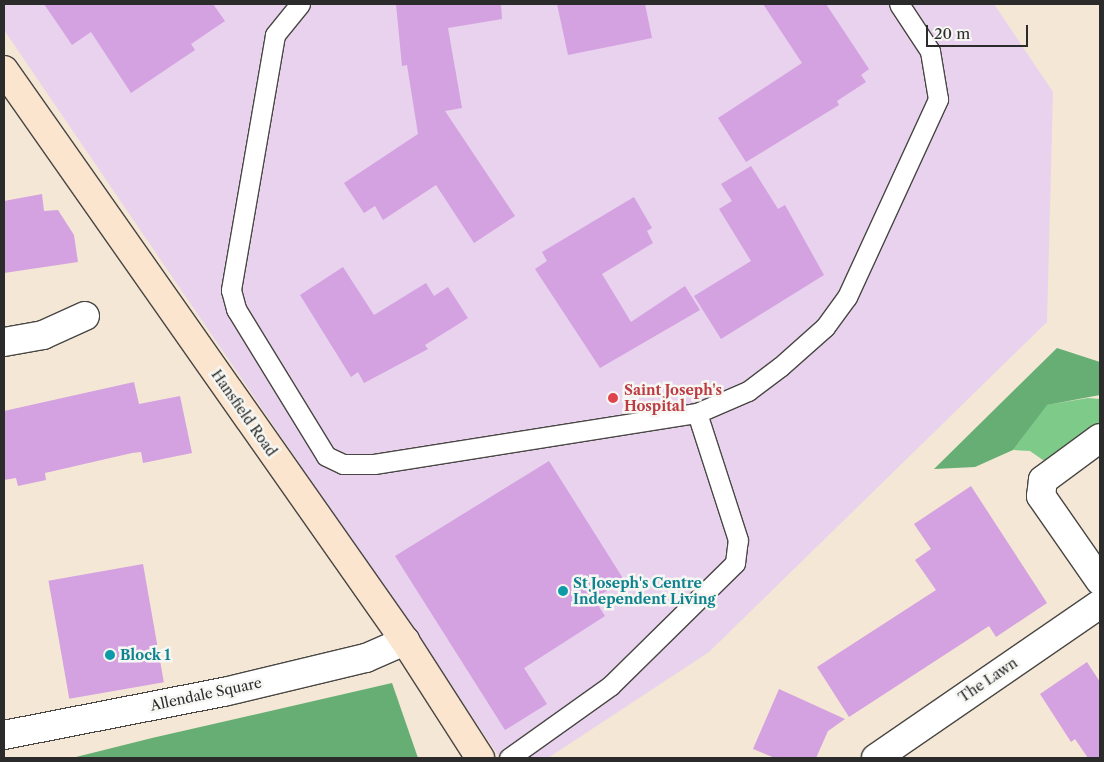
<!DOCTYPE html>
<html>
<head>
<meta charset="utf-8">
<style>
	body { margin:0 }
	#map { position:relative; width:1104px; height:762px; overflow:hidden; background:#f4e7d5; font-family:"Libre Caslon Text",serif }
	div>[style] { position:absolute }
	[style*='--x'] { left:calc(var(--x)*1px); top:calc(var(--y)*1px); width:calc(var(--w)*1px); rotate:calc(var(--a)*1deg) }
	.built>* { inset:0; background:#e8d2ee }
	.green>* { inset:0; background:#7eca88 }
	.forest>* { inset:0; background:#66ae74 }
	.building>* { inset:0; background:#d4a1e1; transform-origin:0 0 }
	.roads { filter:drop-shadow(1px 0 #494744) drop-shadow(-1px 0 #494744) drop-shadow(0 1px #494744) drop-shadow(0 -1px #494744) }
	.lane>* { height:19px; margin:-9.5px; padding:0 9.5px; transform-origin:9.5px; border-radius:9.5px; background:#fff }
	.street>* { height:28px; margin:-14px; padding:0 14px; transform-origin:14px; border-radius:14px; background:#fff }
	.secondary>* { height:28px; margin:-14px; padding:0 14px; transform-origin:14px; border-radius:14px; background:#fce5cf }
	.dots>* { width:14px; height:14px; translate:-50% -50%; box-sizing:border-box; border:2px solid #f6f6f2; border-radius:50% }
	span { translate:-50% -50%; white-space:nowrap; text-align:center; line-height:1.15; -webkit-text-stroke:5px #f6f6f2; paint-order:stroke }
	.health-label { font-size:14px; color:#be3a42; font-weight:700 }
	.left { translate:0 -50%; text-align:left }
	.street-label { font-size:14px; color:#2b2b2b }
	.culture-label { font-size:14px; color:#0d838f; font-weight:700 }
	.frame { position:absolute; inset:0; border:5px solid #2b2b2b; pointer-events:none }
	.scale { position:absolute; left:926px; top:25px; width:102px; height:22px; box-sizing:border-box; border:2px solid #2b2b2b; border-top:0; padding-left:6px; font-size:15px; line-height:18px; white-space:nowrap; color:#2b2b2b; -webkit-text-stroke:4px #f6f6f2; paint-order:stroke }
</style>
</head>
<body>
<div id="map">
	<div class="built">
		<i style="clip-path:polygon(4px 4px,994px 4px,1053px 92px,1047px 322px,709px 652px,548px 758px,500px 758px,4px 30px)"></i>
	</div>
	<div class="green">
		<i style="clip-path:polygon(1088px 398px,1100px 399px,1100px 431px,1050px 465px,1030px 451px,1013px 450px,1046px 405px)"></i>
	</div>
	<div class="forest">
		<i style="clip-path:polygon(1057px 348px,1100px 362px,1100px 395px,1047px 405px,1013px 450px,975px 467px,934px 469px)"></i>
		<i style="clip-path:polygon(392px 683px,418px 758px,72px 758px,152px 738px)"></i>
	</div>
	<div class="building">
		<i style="clip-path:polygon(44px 4px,213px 4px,225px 21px,191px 44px,195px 50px,131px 93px,91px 32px,72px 45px)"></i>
		<i style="clip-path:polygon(396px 4px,501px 4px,502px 19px,448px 28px,462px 108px,445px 111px,515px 216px,474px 243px,436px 185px,383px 220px,375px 206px,364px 213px,344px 183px,418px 134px,407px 65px,402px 66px)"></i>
		<i style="clip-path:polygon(557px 4px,645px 4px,652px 38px,568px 55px)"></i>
		<i style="clip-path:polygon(763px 4px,826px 4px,869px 69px,861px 75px,866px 82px,837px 101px,839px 105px,746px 162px,718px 118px,802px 63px)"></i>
		<i style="clip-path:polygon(751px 166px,778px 209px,785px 205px,824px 275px,721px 339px,694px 296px,751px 261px,719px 209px,732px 201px,721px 184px)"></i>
		<i style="clip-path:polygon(42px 194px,44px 211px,58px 210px,74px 235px,78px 262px,4px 273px,4px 201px)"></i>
		<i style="clip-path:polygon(634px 197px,652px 228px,647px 231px,653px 243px,602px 274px,631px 322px,685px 286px,700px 310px,600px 368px,535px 269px,547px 261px,542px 252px)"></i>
		<i style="clip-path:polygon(343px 267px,374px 315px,426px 283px,434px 296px,448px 287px,468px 318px,425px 345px,428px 349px,364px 383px,358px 372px,351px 377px,300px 295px)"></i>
		<i style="clip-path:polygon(134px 382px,139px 404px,180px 396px,192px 453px,143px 463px,141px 452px,132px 453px,45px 473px,46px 480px,18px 486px,16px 478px,4px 480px,4px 411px)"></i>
		<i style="clip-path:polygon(549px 461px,624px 580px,594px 599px,605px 616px,524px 668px,547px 704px,505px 730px,395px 556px)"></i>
		<i style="clip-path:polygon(971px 486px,1047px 603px,996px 637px,989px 626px,849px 717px,817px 667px,936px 590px,915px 560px,931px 549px,914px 524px)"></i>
		<i style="left:143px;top:564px;width:120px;height:96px;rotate:80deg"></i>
		<i style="clip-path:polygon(1087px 662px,1100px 682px,1100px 758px,1088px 758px,1075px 739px,1071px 742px,1040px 694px)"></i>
		<i style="clip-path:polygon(779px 689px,845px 719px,828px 731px,816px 758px,775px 758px,753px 749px)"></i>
	</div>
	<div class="roads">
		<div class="lane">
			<i style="--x:300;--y:4;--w:40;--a:129"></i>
			<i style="--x:275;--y:35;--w:259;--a:99.8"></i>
			<i style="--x:231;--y:290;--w:20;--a:75"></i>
			<i style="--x:236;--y:309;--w:172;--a:58.5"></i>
			<i style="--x:326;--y:456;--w:19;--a:25"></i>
			<i style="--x:343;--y:464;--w:31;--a:0"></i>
			<i style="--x:374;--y:464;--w:327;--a:-9"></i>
			<i style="--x:697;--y:413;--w:56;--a:-23.3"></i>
			<i style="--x:748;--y:391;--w:40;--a:-37"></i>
			<i style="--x:780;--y:367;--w:60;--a:-41.6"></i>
			<i style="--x:825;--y:327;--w:37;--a:-54"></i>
			<i style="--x:847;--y:297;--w:218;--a:-65.3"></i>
			<i style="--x:938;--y:99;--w:49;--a:-99.5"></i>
			<i style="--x:930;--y:51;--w:56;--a:-123.4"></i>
			<i style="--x:509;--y:758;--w:124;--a:-35.5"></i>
			<i style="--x:610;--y:686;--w:175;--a:-44.5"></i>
			<i style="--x:735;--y:563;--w:23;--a:-83"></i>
			<i style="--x:738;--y:540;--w:133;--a:-107.9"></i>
		</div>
		<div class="street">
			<i style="--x:4;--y:342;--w:40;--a:-10"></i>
			<i style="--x:43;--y:335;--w:46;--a:-24.3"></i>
			<i style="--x:1100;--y:438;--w:71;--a:143.6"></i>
			<i style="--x:1043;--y:480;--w:16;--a:97"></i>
			<i style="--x:1041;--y:496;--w:103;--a:55.2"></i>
			<i style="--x:4;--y:735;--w:224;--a:-11.1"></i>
			<i style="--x:224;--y:692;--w:146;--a:-13.5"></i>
			<i style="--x:366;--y:658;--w:43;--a:-23.6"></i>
			<i style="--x:876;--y:758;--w:272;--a:-34.5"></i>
		</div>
		<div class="secondary">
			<i style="--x:4;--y:70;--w:698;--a:54.92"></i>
			<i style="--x:405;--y:641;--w:139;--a:57.3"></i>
		</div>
	</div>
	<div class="dots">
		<i style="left:613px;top:398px;background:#e0444e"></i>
		<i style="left:563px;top:591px;background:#0f9aa8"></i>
		<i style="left:110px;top:655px;background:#0f9aa8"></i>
	</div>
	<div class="health-label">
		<span class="left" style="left:624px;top:398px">Saint Joseph's<br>Hospital</span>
	</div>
	<div class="street-label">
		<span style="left:244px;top:413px;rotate:55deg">Hansfield Road</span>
		<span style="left:988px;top:680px;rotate:-34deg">The Lawn</span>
		<span style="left:206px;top:694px;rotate:-12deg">Allendale Square</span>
	</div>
	<div class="culture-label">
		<span class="left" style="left:573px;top:591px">St Joseph's Centre<br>Independent Living</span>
		<span class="left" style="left:120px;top:655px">Block 1</span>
	</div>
	<div class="frame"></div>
	<div class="scale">20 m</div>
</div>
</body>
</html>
